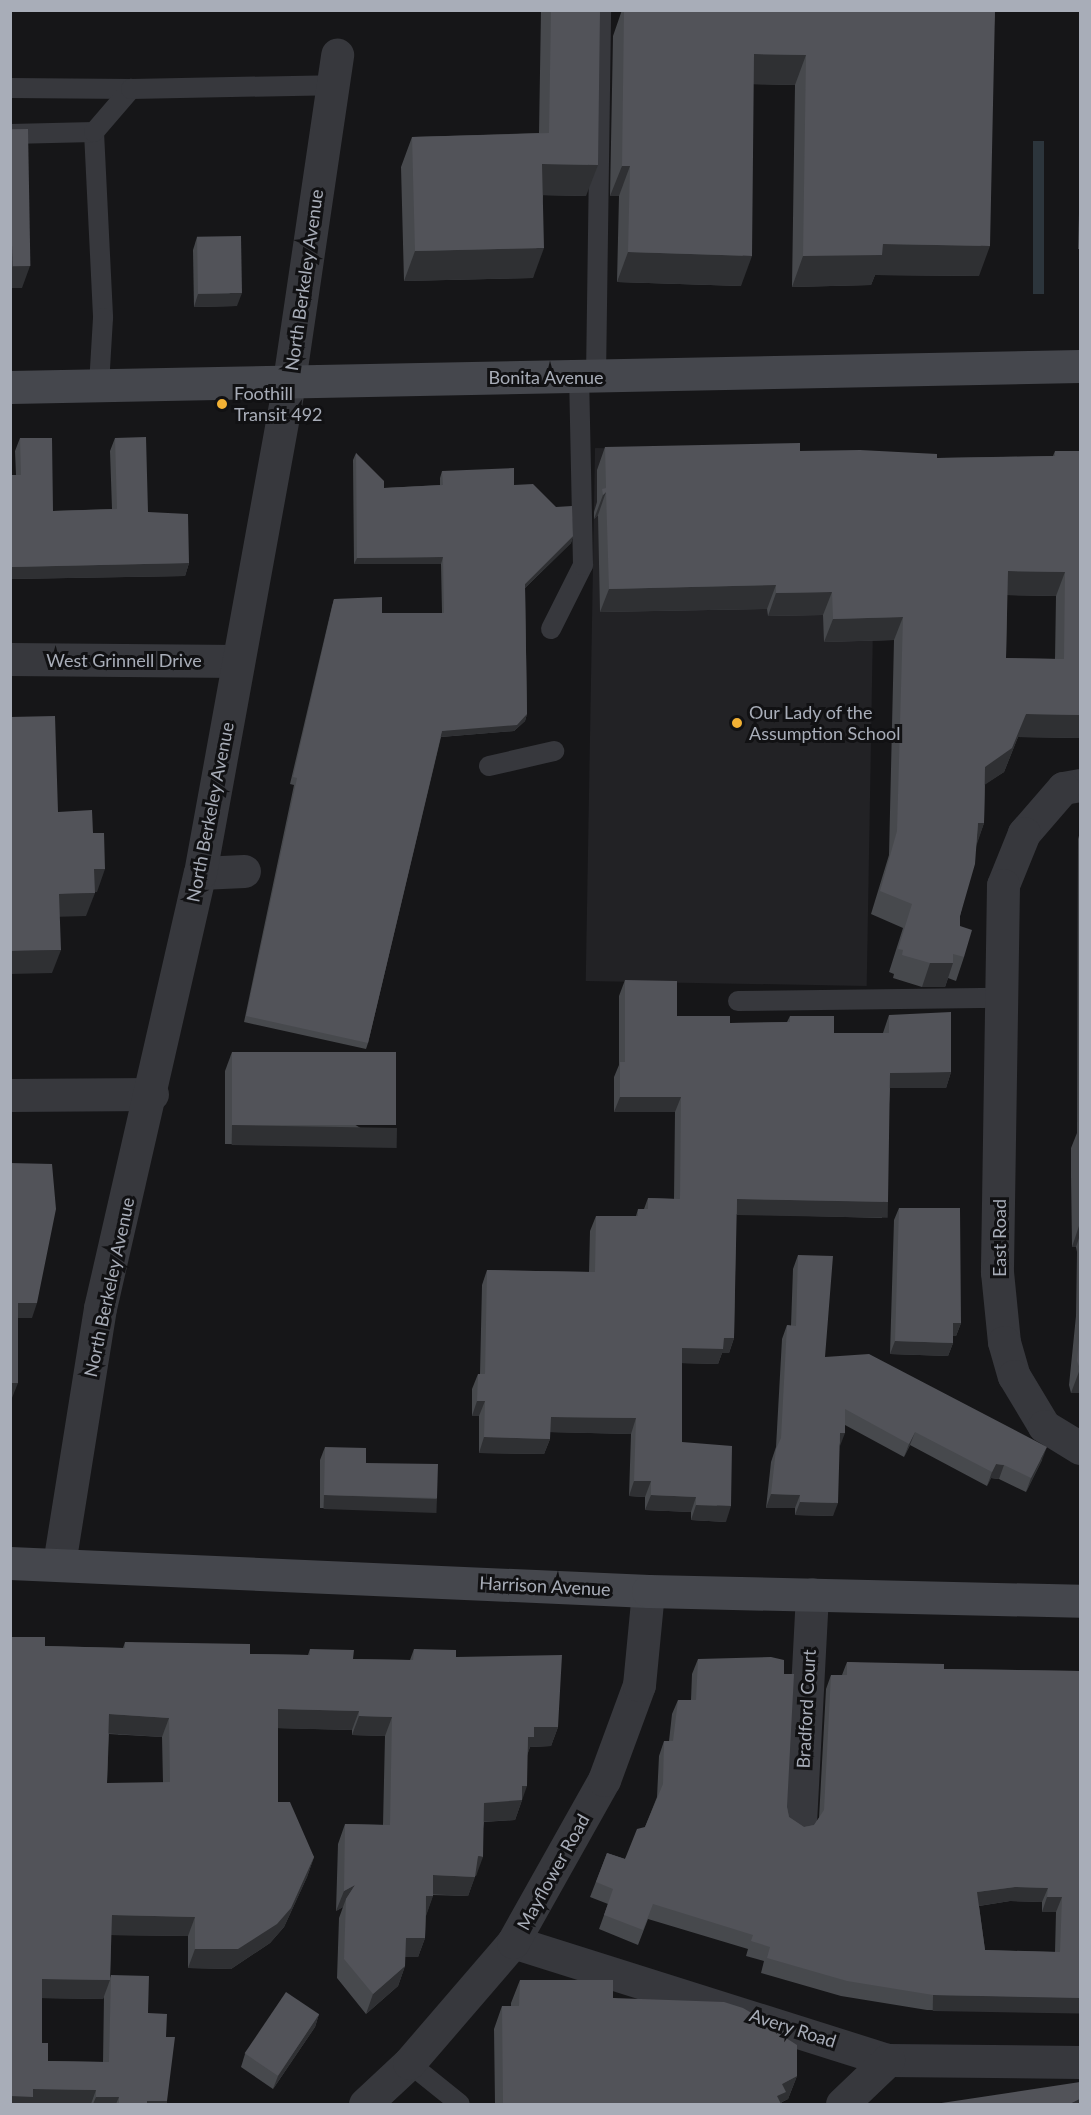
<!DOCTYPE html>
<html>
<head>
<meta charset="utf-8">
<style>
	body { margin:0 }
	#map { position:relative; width:1091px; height:2115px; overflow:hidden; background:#161618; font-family:Lato,sans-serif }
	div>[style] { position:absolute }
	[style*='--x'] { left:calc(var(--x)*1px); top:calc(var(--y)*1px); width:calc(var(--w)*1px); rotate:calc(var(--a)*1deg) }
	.built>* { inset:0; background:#222225; transform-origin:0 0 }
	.water>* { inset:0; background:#2c353c; transform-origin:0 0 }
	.lane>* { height:20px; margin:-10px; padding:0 10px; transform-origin:10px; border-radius:10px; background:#37383d }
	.street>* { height:33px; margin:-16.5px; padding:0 16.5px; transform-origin:16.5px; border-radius:16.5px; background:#37383d }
	.secondary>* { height:33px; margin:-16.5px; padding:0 16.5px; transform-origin:16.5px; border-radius:16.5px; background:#45474d }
	.wall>* { inset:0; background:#47494d }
	.shaded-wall>* { inset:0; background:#2f3033; transform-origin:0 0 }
	.building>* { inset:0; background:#525359; transform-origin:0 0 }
	.dots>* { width:16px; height:16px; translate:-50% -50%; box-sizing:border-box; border:3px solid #111113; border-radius:50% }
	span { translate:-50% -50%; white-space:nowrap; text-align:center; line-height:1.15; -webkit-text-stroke:6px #111113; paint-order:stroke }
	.street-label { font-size:18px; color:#a8adb8 }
	.poi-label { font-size:18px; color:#a8adb8 }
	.left { translate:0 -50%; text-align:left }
	.frame { position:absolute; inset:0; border:12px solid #a8adb8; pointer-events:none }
</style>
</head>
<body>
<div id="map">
	<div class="built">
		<i style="left:876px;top:453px;width:533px;height:281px;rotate:91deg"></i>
	</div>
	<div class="water">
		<i style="left:1033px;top:141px;width:11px;height:153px"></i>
	</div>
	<div class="lane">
		<i style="--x:10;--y:88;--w:121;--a:0.5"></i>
		<i style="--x:94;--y:132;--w:186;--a:87.2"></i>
		<i style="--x:103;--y:318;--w:67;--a:93.4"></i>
		<i style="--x:10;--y:134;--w:84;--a:-1.4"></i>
		<i style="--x:94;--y:132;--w:57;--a:-49.3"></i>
		<i style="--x:131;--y:89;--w:201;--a:-1.1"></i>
		<i style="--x:596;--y:377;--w:367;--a:-89.2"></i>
		<i style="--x:551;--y:629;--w:72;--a:-63.4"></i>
		<i style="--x:583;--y:565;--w:187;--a:-91.2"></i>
		<i style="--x:489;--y:766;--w:67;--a:-13"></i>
		<i style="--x:738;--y:1001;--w:263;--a:-0.7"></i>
		<i style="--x:409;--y:2063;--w:65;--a:38.8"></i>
	</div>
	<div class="street">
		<i style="--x:10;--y:659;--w:228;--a:0.5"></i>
		<i style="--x:1080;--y:785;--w:17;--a:170"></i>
		<i style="--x:1063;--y:788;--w:60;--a:130.9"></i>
		<i style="--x:1024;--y:833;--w:56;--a:112"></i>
		<i style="--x:1003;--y:885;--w:387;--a:90.9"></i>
		<i style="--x:997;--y:1272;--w:70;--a:84.3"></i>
		<i style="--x:1004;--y:1342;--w:35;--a:74"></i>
		<i style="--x:1014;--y:1376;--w:58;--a:59"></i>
		<i style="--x:1044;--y:1426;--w:42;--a:31.4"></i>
		<i style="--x:200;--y:873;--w:44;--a:-2.6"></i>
		<i style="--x:10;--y:1095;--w:142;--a:-0.4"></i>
		<i style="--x:59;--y:1564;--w:259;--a:-80.9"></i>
		<i style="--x:100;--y:1308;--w:446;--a:-77.1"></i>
		<i style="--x:200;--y:873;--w:500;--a:-79.7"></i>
		<i style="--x:289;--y:381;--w:330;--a:-81.6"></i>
		<i style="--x:800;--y:1823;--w:229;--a:-87"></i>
		<i style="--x:513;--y:1942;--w:393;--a:17.5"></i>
		<i style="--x:888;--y:2060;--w:192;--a:0.6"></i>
		<i style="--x:365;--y:2104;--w:60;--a:-43"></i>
		<i style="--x:409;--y:2063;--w:160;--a:-49.3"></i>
		<i style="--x:513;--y:1942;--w:186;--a:-60.7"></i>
		<i style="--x:604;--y:1780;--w:101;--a:-69.8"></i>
		<i style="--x:639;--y:1685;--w:94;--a:-84.5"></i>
		<i style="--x:842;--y:2104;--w:64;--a:-43.7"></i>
	</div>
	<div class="secondary">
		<i style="--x:10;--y:387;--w:1070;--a:-1.12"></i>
		<i style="--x:10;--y:1563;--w:639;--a:2.51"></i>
		<i style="--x:648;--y:1591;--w:432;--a:1.3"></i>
	</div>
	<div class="wall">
		<i style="clip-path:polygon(541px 10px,600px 10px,586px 196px,543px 195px,533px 278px,404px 281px,401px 167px,412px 137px,539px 133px)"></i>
		<i style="clip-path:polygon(622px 10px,995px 10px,979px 276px,875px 275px,871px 285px,792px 287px,795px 85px,753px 84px,741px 286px,617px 282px,619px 196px,610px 196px,613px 36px)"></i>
		<i style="clip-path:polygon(1080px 178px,1080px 249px,1078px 249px)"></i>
		<i style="clip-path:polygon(197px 237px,237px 306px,194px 307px,193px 250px)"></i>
		<i style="clip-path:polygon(20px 438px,53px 511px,112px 509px,110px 451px,115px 438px,148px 512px,189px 563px,185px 576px,10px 579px,16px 475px,15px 451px)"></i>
		<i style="clip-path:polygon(evenodd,605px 447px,800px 451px,937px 458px,1053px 456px,1055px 451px,1080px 451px,1080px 738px,1018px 737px,1004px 772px,985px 784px,984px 823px,976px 845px,960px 916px,960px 926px,964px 957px,956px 981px,948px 978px,945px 987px,922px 987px,893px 978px,894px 974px,889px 972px,903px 928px,871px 914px,889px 855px,894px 640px,824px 642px,823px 615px,768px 616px,767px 609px,600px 612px,598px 515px,594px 519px,594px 512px,597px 502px,597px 470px,605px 447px,1007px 595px,1056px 596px,1055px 659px,1006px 658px,1007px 595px)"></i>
		<i style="clip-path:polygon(356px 453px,384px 488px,440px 485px,440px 478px,442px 471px,514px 485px,573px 536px,571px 543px,525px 588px,527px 714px,525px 721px,514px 731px,441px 737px,368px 1043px,366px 1049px,244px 1022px,294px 785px,290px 784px,332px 606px,334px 599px,382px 613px,442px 613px,441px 564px,354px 564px,353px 460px)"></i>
		<i style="clip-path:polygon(1080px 832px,1080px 1393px,1071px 1393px,1069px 1385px,1076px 1316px,1077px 1252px,1076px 1247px,1072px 1247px,1071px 1176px,1071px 1148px,1077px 1133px,1078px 839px)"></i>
		<i style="clip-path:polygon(625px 980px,677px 1016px,730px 1023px,787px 1022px,790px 1016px,834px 1033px,883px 1033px,889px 1015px,951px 1072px,946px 1088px,890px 1088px,882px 1218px,736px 1214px,734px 1338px,729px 1353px,722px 1353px,718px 1364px,682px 1363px,682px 1442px,726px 1522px,691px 1520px,691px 1512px,645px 1510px,645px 1497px,629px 1496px,631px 1434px,550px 1432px,550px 1439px,544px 1454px,479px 1453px,479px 1416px,472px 1416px,472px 1389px,478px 1374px,480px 1374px,482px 1285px,487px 1270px,589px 1272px,590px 1231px,596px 1216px,636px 1216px,638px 1209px,644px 1209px,648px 1198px,674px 1199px,675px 1112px,614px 1112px,614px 1077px,619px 1065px,619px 996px)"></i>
		<i style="clip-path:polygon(232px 1052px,391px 1146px,225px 1144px,225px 1071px)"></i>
		<i style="clip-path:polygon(899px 1208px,961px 1323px,956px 1336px,953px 1336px,953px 1343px,948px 1356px,890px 1354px,894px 1220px)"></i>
		<i style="clip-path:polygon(798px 1255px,825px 1357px,1042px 1460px,1026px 1492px,999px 1479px,991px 1478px,987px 1486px,910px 1445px,904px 1457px,845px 1425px,839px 1446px,833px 1516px,795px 1515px,795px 1508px,766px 1508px,771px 1462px,776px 1447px,782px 1339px,787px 1325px,791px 1326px,793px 1269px)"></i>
		<i style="clip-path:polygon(325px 1447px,366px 1463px,437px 1498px,433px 1511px,320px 1508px,320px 1460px)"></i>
		<i style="clip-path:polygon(evenodd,125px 1642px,250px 1654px,308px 1655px,310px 1649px,353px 1659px,410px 1660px,414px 1649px,456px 1657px,558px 1727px,551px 1746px,530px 1747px,527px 1755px,522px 1800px,515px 1820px,484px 1822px,476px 1876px,475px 1876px,468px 1896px,433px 1895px,426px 1915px,425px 1938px,418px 1957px,405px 1957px,405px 1966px,398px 1986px,366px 2014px,337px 1978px,339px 1918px,343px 1907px,336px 1911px,338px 1844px,345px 1824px,383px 1825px,385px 1736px,352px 1735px,352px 1730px,278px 1728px,278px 1802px,314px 1857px,307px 1877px,284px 1927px,270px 1943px,231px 1969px,188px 1968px,188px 1936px,111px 1935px,110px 1978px,111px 1975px,148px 2013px,166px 2104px,10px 2104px,45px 1646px,123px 1648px,125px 1642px,109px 1734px,162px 1737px,163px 1783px,107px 1783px,109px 1734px,125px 1642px,104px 1996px,103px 2062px,48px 2061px,42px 2043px,42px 1998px,103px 1999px,104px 1996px)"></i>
		<i style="clip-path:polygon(evenodd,698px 1659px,784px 1674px,787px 1807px,789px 1817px,804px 1827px,814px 1825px,819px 1818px,826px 1689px,831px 1675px,842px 1675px,847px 1662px,944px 1669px,1080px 1671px,1080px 2013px,927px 2010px,841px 1996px,761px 1973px,764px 1961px,746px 1956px,748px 1949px,648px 1919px,638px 1945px,599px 1929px,608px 1904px,590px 1897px,607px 1853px,625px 1859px,645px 1827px,657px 1797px,659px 1756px,664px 1741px,669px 1741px,672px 1714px,678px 1700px,691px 1700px,692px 1674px,698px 1659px,1010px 1901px,1042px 1902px,1042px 1912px,1056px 1912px,1055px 1952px,985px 1950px,979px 1906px,1010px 1901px)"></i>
		<i style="clip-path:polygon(520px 1980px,613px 1998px,788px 2034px,787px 2038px,797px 2076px,788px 2099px,782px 2102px,781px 2104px,495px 2104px,494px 2029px,502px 2006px,511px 2006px,511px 2003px)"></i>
		<i style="clip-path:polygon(319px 2014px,315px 2027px,273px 2089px,241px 2067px,245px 2054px)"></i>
	</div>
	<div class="shaded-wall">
		<i style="clip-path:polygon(754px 54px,806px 55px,795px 85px,743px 84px)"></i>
		<i style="clip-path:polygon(542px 164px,598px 165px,586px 196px,531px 195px)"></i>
		<i style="clip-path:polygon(622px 166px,630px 166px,619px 196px,610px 196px)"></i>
		<i style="clip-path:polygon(883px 244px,990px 246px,979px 276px,875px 275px,871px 285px,792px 287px,803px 256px)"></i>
		<i style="clip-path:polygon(544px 248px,533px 278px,404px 281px,415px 251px)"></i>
		<i style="clip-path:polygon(628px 252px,752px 256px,741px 286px,617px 282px)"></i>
		<i style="clip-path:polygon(10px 266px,30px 266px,22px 288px,10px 288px)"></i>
		<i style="clip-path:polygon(242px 293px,237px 306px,194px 307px,198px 294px)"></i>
		<i style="clip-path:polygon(606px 492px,598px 515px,594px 519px,603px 495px)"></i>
		<i style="clip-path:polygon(573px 536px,571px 543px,522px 591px,525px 584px)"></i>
		<i style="clip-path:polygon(443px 557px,441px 564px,354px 564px,357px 558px)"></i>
		<i style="clip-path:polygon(189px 563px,185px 576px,10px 579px,10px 571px,12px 567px)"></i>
		<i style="clip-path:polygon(1008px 571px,1065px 572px,1056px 596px,999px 595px)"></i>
		<i style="clip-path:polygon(776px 585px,767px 609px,600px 612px,609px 589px)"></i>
		<i style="clip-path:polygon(832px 592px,823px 615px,768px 616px,776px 593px)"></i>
		<i style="clip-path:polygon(903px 617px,894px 640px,824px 642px,833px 619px)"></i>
		<i style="clip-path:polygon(527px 714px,525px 721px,514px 731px,440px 737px,442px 731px)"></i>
		<i style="clip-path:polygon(1026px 714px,1080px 715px,1080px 738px,1018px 737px,1004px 772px,977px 790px,985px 767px)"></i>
		<i style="clip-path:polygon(978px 823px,984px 823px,976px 847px)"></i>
		<i style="clip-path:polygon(94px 869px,105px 869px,97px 892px,86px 892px)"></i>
		<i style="clip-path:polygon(95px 893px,86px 916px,51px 917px,59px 894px)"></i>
		<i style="clip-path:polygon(61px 950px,52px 973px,10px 974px,10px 951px)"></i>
		<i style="clip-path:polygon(930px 963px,953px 963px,945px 987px,922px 987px)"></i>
		<i style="clip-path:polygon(951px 1072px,946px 1088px,884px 1088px,890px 1073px)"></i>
		<i style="clip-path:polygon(620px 1097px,681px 1097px,675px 1112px,614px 1112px)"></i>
		<i style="left:232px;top:1125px;width:165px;height:20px;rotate:1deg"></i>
		<i style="left:737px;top:1199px;width:151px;height:16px;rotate:1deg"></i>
		<i style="clip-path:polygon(1080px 1223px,1080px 1235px,1076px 1247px,1072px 1247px)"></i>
		<i style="clip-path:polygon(18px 1303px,37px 1303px,32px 1318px,13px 1318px)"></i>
		<i style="clip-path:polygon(953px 1323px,961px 1323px,956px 1336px,949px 1336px)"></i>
		<i style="clip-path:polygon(724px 1338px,734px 1338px,729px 1353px,722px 1353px,718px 1364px,676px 1363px,682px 1348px)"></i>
		<i style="clip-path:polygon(895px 1341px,953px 1343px,948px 1356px,890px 1354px)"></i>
		<i style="clip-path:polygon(1080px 1369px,1080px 1393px,1071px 1393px)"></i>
		<i style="clip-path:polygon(10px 1383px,18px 1383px,12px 1398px,10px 1398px)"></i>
		<i style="clip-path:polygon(477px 1401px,485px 1401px,479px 1416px,472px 1416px)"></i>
		<i style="clip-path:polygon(551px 1417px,636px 1418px,631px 1434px,545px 1432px)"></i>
		<i style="clip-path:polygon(915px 1432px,910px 1445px,904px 1457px,909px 1444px)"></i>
		<i style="clip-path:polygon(840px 1433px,845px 1433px,840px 1446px)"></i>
		<i style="clip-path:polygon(484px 1437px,550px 1439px,544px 1454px,479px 1453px)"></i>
		<i style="clip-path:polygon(1047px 1447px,1042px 1460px,1026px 1492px,1031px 1478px)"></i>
		<i style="clip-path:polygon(996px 1464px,1004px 1465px,999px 1479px,991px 1478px,987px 1486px,992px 1472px)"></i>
		<i style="clip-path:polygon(634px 1481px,651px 1481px,645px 1497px,629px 1496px)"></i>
		<i style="clip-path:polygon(771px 1494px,800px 1495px,795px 1508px,766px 1508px)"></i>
		<i style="left:324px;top:1495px;width:113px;height:14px;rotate:2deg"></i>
		<i style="clip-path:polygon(651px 1495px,696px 1497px,691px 1512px,645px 1510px)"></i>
		<i style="clip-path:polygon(800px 1502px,838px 1503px,833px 1516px,795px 1515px)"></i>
		<i style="clip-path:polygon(696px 1505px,731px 1506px,726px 1522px,691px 1520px)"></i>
		<i style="clip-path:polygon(278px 1709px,359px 1711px,352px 1730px,271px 1728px)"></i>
		<i style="clip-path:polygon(109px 1714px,169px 1718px,162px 1737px,102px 1733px)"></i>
		<i style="clip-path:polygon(359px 1716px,392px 1717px,385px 1736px,352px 1735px)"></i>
		<i style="clip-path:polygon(534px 1727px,558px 1727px,551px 1746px,530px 1747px,527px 1756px,528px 1737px)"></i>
		<i style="clip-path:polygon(522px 1786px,527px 1786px,515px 1820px,477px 1822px,484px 1803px)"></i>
		<i style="clip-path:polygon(478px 1856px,483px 1857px,476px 1876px,471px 1876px)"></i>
		<i style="clip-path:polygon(314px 1857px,307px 1877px,284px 1927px,270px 1943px,231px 1969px,188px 1968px,195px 1949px)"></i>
		<i style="clip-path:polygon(433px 1875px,475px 1877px,468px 1896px,426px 1894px)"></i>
		<i style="clip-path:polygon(355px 1885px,346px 1899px,343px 1907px,336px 1911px,344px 1891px)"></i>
		<i style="clip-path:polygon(1015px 1887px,1048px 1888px,1042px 1902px,1010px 1901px,972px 1907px,977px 1892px)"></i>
		<i style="clip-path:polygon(426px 1896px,433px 1896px,426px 1916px)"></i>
		<i style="clip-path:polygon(1047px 1897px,1062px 1897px,1056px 1912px,1042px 1912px)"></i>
		<i style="clip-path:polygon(112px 1915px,195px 1917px,188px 1936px,104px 1935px)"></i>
		<i style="clip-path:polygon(406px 1938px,425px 1938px,418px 1957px,398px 1957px)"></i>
		<i style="clip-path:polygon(405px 1966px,398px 1986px,366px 2014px,373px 1994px)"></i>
		<i style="clip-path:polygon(42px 1979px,110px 1980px,103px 1999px,35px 1998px)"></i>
		<i style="left:933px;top:1995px;width:147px;height:16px;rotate:1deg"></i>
		<i style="clip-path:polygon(319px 2014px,315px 2027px,273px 2089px,278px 2076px)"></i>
		<i style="clip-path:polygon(797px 2076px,788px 2099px,782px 2102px,781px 2104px,774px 2104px,782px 2084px)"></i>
		<i style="clip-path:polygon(33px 2089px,96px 2090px,91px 2104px,10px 2104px,10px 2096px)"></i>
		<i style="clip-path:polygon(96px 2097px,119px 2097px,116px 2104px,93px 2104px)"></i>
		<i style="clip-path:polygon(1080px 2099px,1080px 2104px,1070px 2104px)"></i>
		<i style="left:147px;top:2101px;width:20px;height:3px"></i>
	</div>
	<div class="building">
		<i style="clip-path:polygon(551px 10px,600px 10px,598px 165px,542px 164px,544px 248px,415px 251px,412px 137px,549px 133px)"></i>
		<i style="clip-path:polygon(624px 10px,995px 10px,990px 246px,883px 244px,882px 255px,803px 256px,806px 55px,754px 54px,752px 256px,628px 252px,630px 166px,622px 166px)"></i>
		<i style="left:28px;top:129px;width:137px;height:18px;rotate:89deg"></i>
		<i style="left:241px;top:236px;width:57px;height:44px;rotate:89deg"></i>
		<i style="clip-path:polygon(146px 437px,148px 512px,188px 514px,189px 563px,12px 567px,12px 574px,10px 574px,10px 475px,21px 475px,20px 438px,52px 438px,53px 511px,117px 509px,115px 438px)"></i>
		<i style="clip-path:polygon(evenodd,800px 443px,800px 451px,860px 450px,937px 454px,937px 458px,1055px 456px,1055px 451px,1080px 451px,1080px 715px,1026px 714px,1012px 748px,985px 767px,984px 823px,978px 823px,975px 864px,960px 916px,960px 926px,972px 930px,964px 957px,953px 954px,953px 963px,930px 963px,902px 955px,903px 950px,898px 949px,912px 904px,880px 891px,897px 831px,903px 617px,833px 619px,832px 592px,776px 593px,776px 585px,609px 589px,606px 492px,603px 495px,602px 489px,606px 488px,605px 447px,800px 443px,1008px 571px,1065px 572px,1064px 659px,1006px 658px,1008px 571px)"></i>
		<i style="clip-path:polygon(356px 453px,384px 481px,384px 488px,443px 485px,442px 471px,514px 468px,514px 485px,533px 484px,556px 507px,572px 506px,573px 536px,525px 584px,527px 714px,517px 725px,442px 731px,368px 1043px,246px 1016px,297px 778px,293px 777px,334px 599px,382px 597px,382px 613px,444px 613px,443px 557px,357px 558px)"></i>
		<i style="clip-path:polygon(55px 716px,58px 812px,92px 810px,93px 833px,104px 833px,105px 869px,94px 869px,95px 893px,59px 894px,61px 950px,10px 951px,10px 717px)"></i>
		<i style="clip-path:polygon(625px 980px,677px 981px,677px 1016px,730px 1016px,730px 1023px,790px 1022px,790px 1016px,834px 1016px,834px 1033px,889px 1033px,889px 1015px,951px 1012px,951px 1072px,890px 1073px,888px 1202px,737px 1199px,734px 1338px,724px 1338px,723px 1349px,682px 1348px,682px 1442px,732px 1446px,731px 1506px,696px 1505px,696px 1497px,651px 1495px,651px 1481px,634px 1481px,636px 1418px,551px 1417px,550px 1439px,484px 1437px,485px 1401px,477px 1401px,478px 1374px,485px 1374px,487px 1270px,595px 1272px,596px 1216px,638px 1216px,638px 1209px,648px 1209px,648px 1198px,680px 1199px,681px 1097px,620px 1097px,620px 1062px,625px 1062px)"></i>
		<i style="left:232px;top:1052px;width:164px;height:73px"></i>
		<i style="clip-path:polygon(1080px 1123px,1080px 1223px,1079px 1153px)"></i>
		<i style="clip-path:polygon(10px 1163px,52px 1164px,56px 1209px,37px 1303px,18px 1303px,18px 1383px,10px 1383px)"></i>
		<i style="clip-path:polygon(899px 1208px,960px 1208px,961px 1323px,953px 1323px,953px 1343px,895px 1341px)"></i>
		<i style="clip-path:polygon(798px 1255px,833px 1256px,825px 1357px,869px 1354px,1047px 1447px,1031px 1478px,1004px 1465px,996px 1464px,992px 1472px,915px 1432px,909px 1444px,845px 1409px,845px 1433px,840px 1433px,838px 1503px,800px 1502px,800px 1495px,771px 1494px,776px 1449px,781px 1438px,787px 1325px,796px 1326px)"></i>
		<i style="clip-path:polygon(1080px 1329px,1080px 1369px,1077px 1361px)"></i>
		<i style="clip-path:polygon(325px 1447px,366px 1448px,366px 1463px,438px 1464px,437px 1498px,324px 1495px)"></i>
		<i style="clip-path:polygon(evenodd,10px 1637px,45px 1637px,45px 1646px,125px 1648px,125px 1642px,250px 1644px,250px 1654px,310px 1655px,310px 1649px,354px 1650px,353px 1659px,413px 1660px,414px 1649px,456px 1650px,456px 1657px,562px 1655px,558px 1727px,534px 1727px,534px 1737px,528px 1737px,527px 1786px,522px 1786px,522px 1800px,484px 1803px,483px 1857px,478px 1856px,475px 1877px,433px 1875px,433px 1896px,426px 1896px,425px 1938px,406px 1938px,405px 1966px,373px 1994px,344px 1959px,346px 1899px,355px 1885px,344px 1891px,345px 1824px,390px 1825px,392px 1717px,359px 1716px,359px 1711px,278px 1709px,278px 1802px,290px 1802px,314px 1857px,291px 1908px,277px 1924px,238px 1949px,195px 1949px,195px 1917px,112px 1915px,110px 1980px,42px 1979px,42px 2043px,48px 2043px,48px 2061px,109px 2062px,111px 1975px,149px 1976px,148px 2013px,167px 2014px,166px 2037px,175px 2037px,167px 2101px,147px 2101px,147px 2104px,119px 2104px,119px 2097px,96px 2097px,96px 2090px,33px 2089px,33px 2097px,10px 2096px,10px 1637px,109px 1714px,169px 1718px,170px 1782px,107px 1783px,109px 1714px)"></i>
		<i style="clip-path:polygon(evenodd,771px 1657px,784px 1660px,784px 1674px,794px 1674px,787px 1807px,789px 1817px,804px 1827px,814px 1825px,824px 1810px,831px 1675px,847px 1675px,847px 1662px,944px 1664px,944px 1669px,1080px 1671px,1080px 1998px,933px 1995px,847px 1981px,767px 1958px,770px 1947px,751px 1941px,753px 1935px,653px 1904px,643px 1930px,604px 1915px,613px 1889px,596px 1882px,607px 1853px,625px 1859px,637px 1829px,645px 1827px,663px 1784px,664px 1741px,673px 1741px,678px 1700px,696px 1700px,698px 1659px,771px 1657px,1015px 1887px,1048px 1888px,1047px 1897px,1062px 1897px,1060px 1952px,985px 1950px,977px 1892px,1015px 1887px)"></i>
		<i style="clip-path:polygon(520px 1980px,613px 1980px,613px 1998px,724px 2002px,743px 2008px,788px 2034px,786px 2038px,797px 2045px,797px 2076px,782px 2084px,786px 2092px,777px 2096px,781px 2104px,503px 2104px,502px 2006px,519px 2006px)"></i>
		<i style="left:286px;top:1992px;width:40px;height:74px;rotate:34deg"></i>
		<i style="clip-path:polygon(1080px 2082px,1080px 2099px,1070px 2104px,935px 2104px)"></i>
	</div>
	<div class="dots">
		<i style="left:222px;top:404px;background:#f2b134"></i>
		<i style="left:737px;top:723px;background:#f2b134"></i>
	</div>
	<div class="street-label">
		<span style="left:304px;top:280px;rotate:-82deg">North Berkeley Avenue</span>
		<span style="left:546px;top:377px">Bonita Avenue</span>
		<span style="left:124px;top:660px">West Grinnell Drive</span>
		<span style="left:210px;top:812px;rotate:-79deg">North Berkeley Avenue</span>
		<span style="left:999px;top:1238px;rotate:-90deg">East Road</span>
		<span style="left:109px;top:1287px;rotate:-78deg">North Berkeley Avenue</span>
		<span style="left:545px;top:1586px;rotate:3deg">Harrison Avenue</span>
		<span style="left:806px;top:1709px;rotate:-87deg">Bradford Court</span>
		<span style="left:553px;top:1872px;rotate:-61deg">Mayflower Road</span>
		<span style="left:793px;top:2028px;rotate:18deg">Avery Road</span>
	</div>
	<div class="poi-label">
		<span class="left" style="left:234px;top:404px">Foothill<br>Transit 492</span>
		<span class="left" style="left:749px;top:723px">Our Lady of the<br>Assumption School</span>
	</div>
	<div class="frame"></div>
</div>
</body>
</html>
